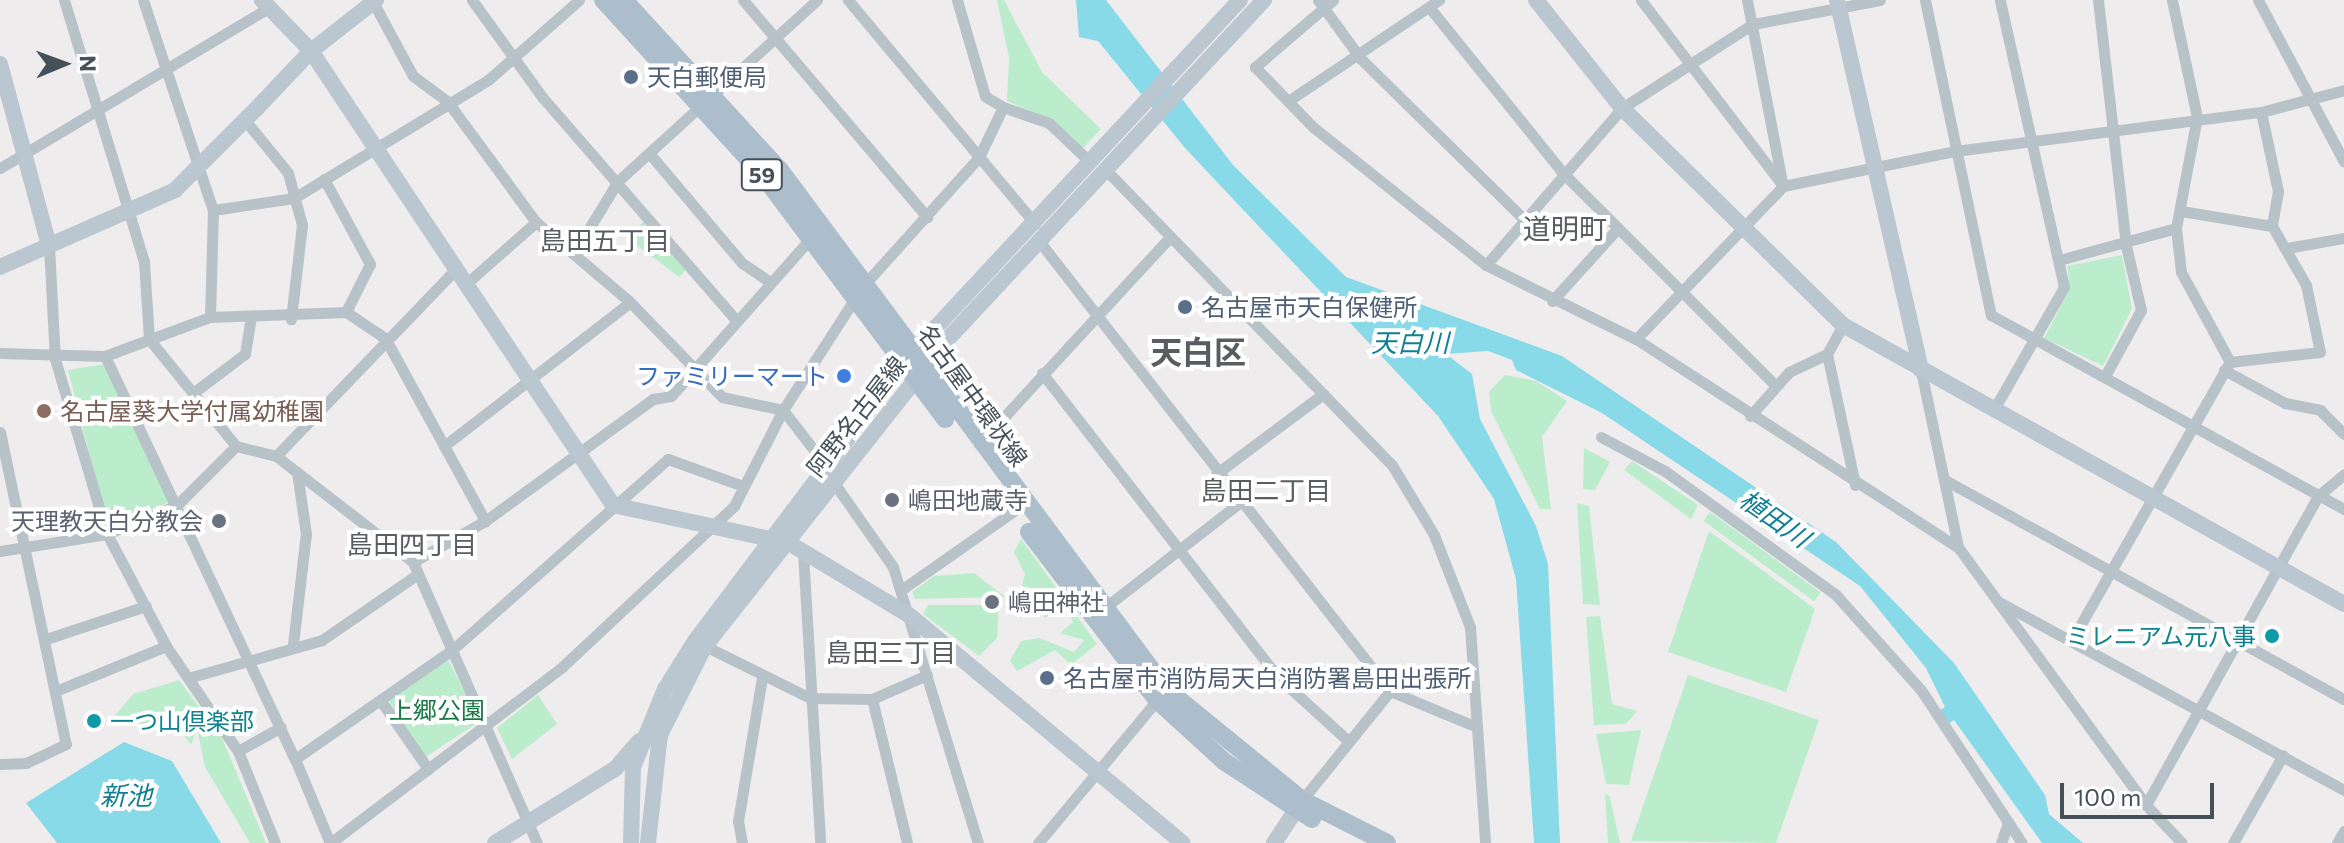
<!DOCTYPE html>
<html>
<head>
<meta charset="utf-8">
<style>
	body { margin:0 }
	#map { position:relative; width:2344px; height:843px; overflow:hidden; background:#efeced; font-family:Commissioner,"Noto Sans JP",sans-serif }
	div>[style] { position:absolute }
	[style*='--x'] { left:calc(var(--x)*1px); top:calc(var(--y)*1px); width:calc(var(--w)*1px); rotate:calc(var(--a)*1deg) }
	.green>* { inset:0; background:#bbedcc; transform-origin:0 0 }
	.water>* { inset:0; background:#89dae9 }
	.street>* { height:11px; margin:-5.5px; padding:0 5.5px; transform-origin:5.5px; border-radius:5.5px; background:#b8c2c9 }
	.secondary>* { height:16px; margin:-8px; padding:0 8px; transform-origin:8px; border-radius:8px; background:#bac6d0 }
	.primary>* { height:18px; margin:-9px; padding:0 9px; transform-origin:9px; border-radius:9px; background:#acbecb }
	.dots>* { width:22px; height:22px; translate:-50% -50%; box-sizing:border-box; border:4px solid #fff; border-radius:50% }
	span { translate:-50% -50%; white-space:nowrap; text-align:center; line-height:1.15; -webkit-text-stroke:8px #fff; paint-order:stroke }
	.shield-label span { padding:2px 6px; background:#fff; border:2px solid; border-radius:6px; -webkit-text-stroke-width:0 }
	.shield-label { font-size:22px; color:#455159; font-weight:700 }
	.service-label { font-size:24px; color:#4e5e75 }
	.left { translate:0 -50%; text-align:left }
	.shop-label { font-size:24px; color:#366cbe }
	.right { translate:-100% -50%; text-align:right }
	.street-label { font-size:24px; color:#455159 }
	.education-label { font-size:24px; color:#785e54 }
	.worship-label { font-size:24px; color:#5b616d }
	.culture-label { font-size:24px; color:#0d838f }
	.park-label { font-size:24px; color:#197844 }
	.neighbourhood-label { font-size:26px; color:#595d61 }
	.water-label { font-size:26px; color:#0f7f94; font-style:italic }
	.quarter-label { font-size:28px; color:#595d61 }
	.district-label { font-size:32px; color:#595d61; font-weight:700 }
	.north { position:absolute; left:24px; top:24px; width:80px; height:80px; -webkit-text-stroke:6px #fff; paint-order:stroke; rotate:89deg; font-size:22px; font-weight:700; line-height:32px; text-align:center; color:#455159 }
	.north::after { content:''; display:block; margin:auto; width:28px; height:36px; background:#455159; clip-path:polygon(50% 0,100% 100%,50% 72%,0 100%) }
	.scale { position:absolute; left:2060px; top:783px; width:154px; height:36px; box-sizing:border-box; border:4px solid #455159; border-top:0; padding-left:10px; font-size:24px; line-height:28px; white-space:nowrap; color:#455159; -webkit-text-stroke:6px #fff; paint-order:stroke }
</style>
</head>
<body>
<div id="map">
	<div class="green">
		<i style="clip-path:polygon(997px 0,1004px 0,1042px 72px,1101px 129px,1083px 148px,1051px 120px,1007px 101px,1009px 58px)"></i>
		<i style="clip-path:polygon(645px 220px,687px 269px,679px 277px,627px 238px)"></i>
		<i style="clip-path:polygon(2122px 255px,2132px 309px,2103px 366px,2044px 338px,2070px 289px,2067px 266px)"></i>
		<i style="clip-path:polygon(105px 364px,169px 502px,108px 528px,68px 370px)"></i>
		<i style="clip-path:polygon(1505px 375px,1536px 381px,1567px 401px,1542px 437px,1551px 509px,1540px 509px,1491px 411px,1489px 392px)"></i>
		<i style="clip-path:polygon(1584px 448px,1610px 462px,1595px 490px,1583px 489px)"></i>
		<i style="clip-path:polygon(1632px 461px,1698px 505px,1691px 519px,1624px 470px)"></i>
		<i style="clip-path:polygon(1577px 503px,1589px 506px,1600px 605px,1583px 604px)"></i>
		<i style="left:1710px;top:512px;width:137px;height:11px;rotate:36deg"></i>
		<i style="clip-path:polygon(1709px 531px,1815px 609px,1786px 692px,1668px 652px)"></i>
		<i style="clip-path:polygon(1021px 539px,1097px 644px,1071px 665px,1055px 650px,1017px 671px,1010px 661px,1021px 641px,1039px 638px,1074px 652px,1084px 640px,1060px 633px,1073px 622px,1068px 610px,1043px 618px,1057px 595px,1021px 591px,1025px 574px,1014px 552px)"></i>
		<i style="clip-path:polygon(974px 573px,1005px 597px,915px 599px,912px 592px,934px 576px)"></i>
		<i style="clip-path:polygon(928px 605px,999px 605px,997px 638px,979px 656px,923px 614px)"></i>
		<i style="clip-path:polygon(1600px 616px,1612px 704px,1637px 711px,1626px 724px,1594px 725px,1586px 617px)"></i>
		<i style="clip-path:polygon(448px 660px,480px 721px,424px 758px,389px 701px)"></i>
		<i style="clip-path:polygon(1688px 675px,1819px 720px,1776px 843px,1631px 841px)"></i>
		<i style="clip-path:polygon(179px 680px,222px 738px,266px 843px,250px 843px,205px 767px,197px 729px,191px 745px,162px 703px,176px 735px,112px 719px,133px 694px)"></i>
		<i style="clip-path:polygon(538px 695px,557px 724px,512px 759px,497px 728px)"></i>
		<i style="clip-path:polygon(1641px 730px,1629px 785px,1606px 784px,1596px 734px)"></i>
		<i style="clip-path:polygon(1605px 793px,1610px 797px,1620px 843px,1608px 843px)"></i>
	</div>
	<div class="water">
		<i style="clip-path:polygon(1076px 0,1106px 0,1233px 165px,1346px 277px,1562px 356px,1836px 542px,1954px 663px,2045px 795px,2049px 814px,2083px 843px,2042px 843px,1954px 720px,1948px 724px,1939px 711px,1945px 707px,1926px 668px,1860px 586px,1602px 413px,1516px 370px,1512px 360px,1488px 351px,1446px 354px,1472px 374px,1480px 419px,1536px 526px,1548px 564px,1560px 843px,1534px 843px,1516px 579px,1494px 499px,1438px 416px,1185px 148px,1098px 41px,1079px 37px)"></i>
		<i style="clip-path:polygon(124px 742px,172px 761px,221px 843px,57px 843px,26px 803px)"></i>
	</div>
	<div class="street">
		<i style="--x:64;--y:0;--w:274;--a:73"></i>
		<i style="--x:144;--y:262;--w:77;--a:86.3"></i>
		<i style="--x:149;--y:339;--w:138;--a:50.9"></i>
		<i style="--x:236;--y:446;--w:41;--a:14"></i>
		<i style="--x:276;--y:456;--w:173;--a:37.7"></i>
		<i style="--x:413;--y:562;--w:307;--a:66.2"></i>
		<i style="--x:143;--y:0;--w:221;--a:71.6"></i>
		<i style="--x:213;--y:210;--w:107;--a:91.6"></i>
		<i style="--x:372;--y:0;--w:86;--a:61.7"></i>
		<i style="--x:413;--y:76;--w:42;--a:36.3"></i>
		<i style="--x:447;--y:101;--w:150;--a:53.7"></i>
		<i style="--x:536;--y:222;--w:123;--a:40.4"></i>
		<i style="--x:630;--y:302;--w:132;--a:45.9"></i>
		<i style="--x:722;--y:397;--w:62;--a:12"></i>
		<i style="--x:783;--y:410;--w:72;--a:52.3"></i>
		<i style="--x:472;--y:0;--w:121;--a:54.1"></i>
		<i style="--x:543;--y:98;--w:294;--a:49"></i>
		<i style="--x:743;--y:0;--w:285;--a:49.7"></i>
		<i style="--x:848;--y:0;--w:292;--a:50.1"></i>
		<i style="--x:1318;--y:0;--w:73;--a:53.9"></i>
		<i style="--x:1361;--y:59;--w:230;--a:44.5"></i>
		<i style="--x:1333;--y:0;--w:103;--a:139.3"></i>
		<i style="--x:1255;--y:67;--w:83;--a:46"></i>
		<i style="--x:1313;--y:127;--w:221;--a:38.6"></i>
		<i style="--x:1486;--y:265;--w:167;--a:26.3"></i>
		<i style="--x:1636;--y:339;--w:383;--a:32.9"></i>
		<i style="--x:1958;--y:547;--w:319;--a:53.9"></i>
		<i style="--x:2146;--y:805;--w:52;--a:46.5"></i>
		<i style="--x:1641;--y:0;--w:234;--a:52.6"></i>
		<i style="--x:1747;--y:0;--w:184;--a:79.1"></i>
		<i style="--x:1925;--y:0;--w:322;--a:78.2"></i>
		<i style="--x:1991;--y:315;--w:403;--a:28.8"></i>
		<i style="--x:2098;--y:0;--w:248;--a:83.5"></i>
		<i style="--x:2126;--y:246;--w:66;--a:76.8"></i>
		<i style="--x:2141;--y:310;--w:75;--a:118.6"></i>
		<i style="--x:2258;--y:0;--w:183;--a:62"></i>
		<i style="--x:1429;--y:7;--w:212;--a:51.1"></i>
		<i style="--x:1562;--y:172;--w:300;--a:45"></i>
		<i style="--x:1288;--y:101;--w:182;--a:-33.8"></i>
		<i style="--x:1003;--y:107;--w:49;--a:19.2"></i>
		<i style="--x:1049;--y:123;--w:57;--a:43.6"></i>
		<i style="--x:2261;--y:112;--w:81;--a:77.9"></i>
		<i style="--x:2278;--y:191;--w:36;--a:100"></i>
		<i style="--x:245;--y:120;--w:68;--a:50.9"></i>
		<i style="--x:288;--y:173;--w:54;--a:74.9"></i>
		<i style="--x:302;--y:225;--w:95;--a:96.7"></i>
		<i style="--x:649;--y:153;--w:144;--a:49.8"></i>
		<i style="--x:742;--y:263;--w:34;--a:34"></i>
		<i style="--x:0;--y:168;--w:312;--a:-30.8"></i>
		<i style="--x:1105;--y:169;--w:412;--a:45.9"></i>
		<i style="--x:1392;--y:465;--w:82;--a:59"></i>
		<i style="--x:1434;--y:535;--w:99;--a:68.6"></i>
		<i style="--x:1470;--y:627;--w:217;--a:86"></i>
		<i style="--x:324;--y:179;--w:97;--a:61.6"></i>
		<i style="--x:370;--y:264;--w:54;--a:116.6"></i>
		<i style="--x:213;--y:210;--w:82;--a:-8.4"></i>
		<i style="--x:294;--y:198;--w:227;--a:-31.3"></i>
		<i style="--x:488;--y:80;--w:121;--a:-41.3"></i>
		<i style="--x:2181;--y:211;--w:92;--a:9.4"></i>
		<i style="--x:2272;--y:226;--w:68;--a:60"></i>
		<i style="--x:2306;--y:285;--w:68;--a:78.2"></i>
		<i style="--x:2320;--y:352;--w:91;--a:173.7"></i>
		<i style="--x:1039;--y:241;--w:571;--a:52.05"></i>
		<i style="--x:1390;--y:691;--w:140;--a:128.9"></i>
		<i style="--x:49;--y:246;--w:113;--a:87"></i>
		<i style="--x:55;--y:359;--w:183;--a:73.5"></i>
		<i style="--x:107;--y:534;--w:127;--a:62.2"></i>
		<i style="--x:166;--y:646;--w:127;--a:55.6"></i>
		<i style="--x:238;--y:751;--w:99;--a:68.1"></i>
		<i style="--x:2287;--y:248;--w:58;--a:-10"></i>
		<i style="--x:574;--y:253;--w:84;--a:-58.6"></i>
		<i style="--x:618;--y:181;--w:269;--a:-42.3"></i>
		<i style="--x:2059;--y:260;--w:121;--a:-15.3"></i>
		<i style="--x:1486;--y:265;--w:208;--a:-49.1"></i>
		<i style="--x:1622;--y:108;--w:156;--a:-32.7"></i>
		<i style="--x:1753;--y:24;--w:129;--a:-10.7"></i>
		<i style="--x:467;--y:283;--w:92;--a:-41.5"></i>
		<i style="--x:863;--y:286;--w:173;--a:-48"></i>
		<i style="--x:979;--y:157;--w:55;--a:-64.4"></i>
		<i style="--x:1003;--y:107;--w:21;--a:-149"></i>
		<i style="--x:985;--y:96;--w:100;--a:-106.3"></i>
		<i style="--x:1552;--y:301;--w:97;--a:-47.9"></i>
		<i style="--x:1843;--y:325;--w:33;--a:119"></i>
		<i style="--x:1827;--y:354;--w:134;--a:77.9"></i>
		<i style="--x:1636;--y:339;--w:212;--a:-46.1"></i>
		<i style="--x:1783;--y:186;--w:176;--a:-11.5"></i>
		<i style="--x:1955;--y:151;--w:308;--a:-7.3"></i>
		<i style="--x:2261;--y:112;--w:86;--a:-14.8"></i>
		<i style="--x:0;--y:353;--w:105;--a:1.6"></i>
		<i style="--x:105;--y:356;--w:112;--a:-20.4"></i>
		<i style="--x:210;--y:317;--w:136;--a:-2.1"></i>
		<i style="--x:346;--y:312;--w:47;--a:33.7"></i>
		<i style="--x:385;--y:338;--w:209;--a:61.3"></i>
		<i style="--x:105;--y:356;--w:446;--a:64.8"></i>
		<i style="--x:2224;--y:370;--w:69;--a:28.4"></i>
		<i style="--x:2285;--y:403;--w:36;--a:11"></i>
		<i style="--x:2320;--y:410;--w:34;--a:45"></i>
		<i style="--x:1921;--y:371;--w:180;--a:78.1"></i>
		<i style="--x:1042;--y:373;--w:386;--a:52.2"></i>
		<i style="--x:1279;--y:678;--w:89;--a:42.3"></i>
		<i style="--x:193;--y:393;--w:65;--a:-36.9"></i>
		<i style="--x:245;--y:354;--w:36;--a:-81"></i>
		<i style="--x:1993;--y:411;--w:143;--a:-60.2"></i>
		<i style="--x:2064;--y:287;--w:294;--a:-102.6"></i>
		<i style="--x:1750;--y:416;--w:59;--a:-48.4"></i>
		<i style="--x:1789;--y:372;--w:42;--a:-25.3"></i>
		<i style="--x:0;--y:432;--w:319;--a:78.1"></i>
		<i style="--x:66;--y:744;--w:44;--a:154.6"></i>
		<i style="--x:26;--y:763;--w:26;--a:178"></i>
		<i style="--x:1601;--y:437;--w:72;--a:28"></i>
		<i style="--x:1665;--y:471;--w:211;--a:35.9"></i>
		<i style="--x:1836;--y:595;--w:127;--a:48.2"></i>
		<i style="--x:1921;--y:690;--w:183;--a:56.6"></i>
		<i style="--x:979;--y:444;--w:277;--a:-47.3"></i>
		<i style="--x:444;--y:446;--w:235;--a:-37.7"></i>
		<i style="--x:276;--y:456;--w:260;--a:-46.1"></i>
		<i style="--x:1216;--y:474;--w:134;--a:-36.8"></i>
		<i style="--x:1945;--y:480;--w:455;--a:28.8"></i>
		<i style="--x:834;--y:483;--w:103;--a:54.9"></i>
		<i style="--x:893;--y:567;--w:289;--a:72.9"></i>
		<i style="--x:0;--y:551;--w:108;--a:-9"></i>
		<i style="--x:107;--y:534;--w:76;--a:-22.5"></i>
		<i style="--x:177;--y:505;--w:83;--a:-45"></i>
		<i style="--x:803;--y:553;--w:290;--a:86.6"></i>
		<i style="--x:413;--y:562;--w:83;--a:-29.7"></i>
		<i style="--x:485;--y:521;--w:208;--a:-36"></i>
		<i style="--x:653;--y:399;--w:18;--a:-9"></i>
		<i style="--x:671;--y:396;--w:208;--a:-48.5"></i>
		<i style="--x:901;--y:590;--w:138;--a:-35"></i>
		<i style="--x:2001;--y:603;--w:391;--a:28.6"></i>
		<i style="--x:1103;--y:609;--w:171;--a:-37.9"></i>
		<i style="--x:49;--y:638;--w:102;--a:-18.3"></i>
		<i style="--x:2073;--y:638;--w:318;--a:-60.4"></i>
		<i style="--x:2230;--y:362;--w:102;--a:-118.6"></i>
		<i style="--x:2181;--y:272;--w:44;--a:-96.5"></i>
		<i style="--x:2176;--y:228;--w:113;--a:-79.3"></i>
		<i style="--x:2197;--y:117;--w:120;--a:-102.1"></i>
		<i style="--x:293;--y:644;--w:111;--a:-83.3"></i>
		<i style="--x:306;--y:534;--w:63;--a:-98.3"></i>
		<i style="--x:705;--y:646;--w:117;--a:26.3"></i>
		<i style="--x:810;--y:698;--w:62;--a:0.9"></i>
		<i style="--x:872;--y:699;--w:60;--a:-23.6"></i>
		<i style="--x:188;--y:678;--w:139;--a:-15.8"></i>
		<i style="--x:322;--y:640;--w:116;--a:-34.5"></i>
		<i style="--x:58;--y:690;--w:117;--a:-22.2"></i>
		<i style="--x:1390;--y:691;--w:94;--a:22.5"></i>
		<i style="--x:872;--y:699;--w:148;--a:76.3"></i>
		<i style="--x:381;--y:701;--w:83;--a:55.3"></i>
		<i style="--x:238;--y:751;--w:49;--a:-29.2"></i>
		<i style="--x:2146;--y:805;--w:354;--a:-60.9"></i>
		<i style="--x:2318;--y:496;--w:34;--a:-40"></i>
		<i style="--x:333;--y:841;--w:288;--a:-37.2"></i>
		<i style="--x:562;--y:667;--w:236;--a:-43.1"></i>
		<i style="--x:734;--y:506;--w:108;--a:-63"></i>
		<i style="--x:783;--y:410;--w:131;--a:-57.2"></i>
		<i style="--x:330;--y:843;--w:91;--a:-112.6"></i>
		<i style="--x:295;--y:759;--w:191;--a:-34.8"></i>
		<i style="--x:452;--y:650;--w:288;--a:-41.5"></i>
		<i style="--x:668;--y:459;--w:80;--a:19.8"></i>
		<i style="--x:742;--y:843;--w:22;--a:-100"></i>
		<i style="--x:738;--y:821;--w:146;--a:-80.5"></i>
		<i style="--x:1038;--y:843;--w:186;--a:-50.2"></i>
		<i style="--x:2001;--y:843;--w:21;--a:-71"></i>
		<i style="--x:2233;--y:843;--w:101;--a:-60.4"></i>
		<i style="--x:2337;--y:843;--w:14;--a:-60"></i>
	</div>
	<div class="secondary">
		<i style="--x:376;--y:0;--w:83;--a:141.9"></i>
		<i style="--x:311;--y:51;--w:545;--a:56.37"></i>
		<i style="--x:613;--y:505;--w:180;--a:12.2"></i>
		<i style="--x:789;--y:543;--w:140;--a:31"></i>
		<i style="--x:909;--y:615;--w:356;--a:39.8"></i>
		<i style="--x:1536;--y:0;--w:138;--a:51.5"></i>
		<i style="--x:1622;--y:108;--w:310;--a:44.5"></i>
		<i style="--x:1843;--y:325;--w:573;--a:29.11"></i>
		<i style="--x:1837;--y:0;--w:380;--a:77.2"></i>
		<i style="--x:0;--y:64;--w:188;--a:74.9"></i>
		<i style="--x:0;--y:267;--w:191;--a:-23.7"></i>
		<i style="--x:175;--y:190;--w:115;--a:-45"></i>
		<i style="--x:256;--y:109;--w:80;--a:-46.5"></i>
		<i style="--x:311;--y:51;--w:71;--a:-133.9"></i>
		<i style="--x:495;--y:843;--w:141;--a:-31.7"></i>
		<i style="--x:615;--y:769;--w:37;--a:-49"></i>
		<i style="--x:631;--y:843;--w:76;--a:-88.5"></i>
		<i style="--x:633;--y:767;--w:84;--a:-67.7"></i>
		<i style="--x:665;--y:689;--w:57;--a:-58"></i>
		<i style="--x:695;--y:641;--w:361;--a:-53"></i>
		<i style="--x:912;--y:353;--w:482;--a:-47.1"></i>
		<i style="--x:648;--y:843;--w:109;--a:-83.7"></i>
		<i style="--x:660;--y:735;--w:100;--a:-63.2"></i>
		<i style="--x:705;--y:646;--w:387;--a:-51.7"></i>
		<i style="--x:945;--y:342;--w:468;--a:-47"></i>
		<i style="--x:1274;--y:843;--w:50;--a:-56.3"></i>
	</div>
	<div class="primary">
		<i style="--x:603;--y:0;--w:236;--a:47.6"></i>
		<i style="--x:762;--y:174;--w:306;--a:53.2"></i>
		<i style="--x:624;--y:0;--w:231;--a:47.5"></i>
		<i style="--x:780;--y:170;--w:647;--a:53.36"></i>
		<i style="--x:1166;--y:689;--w:176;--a:39.2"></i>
		<i style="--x:1302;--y:800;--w:95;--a:26.8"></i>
		<i style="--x:1029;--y:532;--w:211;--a:52.7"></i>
		<i style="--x:1157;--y:700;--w:92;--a:42.4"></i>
		<i style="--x:1225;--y:762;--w:104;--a:33.2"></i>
	</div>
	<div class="dots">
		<i style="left:631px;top:77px;background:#5c6f8a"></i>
		<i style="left:1185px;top:307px;background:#5c6f8a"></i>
		<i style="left:844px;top:376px;background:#3f7fe0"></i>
		<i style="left:44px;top:411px;background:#8d6e63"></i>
		<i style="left:892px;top:500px;background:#6b7280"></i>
		<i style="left:219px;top:521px;background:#6b7280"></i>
		<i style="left:992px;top:602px;background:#6b7280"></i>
		<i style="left:2272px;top:636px;background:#0f9aa8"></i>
		<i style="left:1047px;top:678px;background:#5c6f8a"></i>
		<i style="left:94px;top:721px;background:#0f9aa8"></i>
	</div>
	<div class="shield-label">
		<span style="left:762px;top:175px">59</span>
	</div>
	<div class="service-label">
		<span class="left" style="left:647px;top:77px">天白郵便局</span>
		<span class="left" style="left:1201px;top:307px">名古屋市天白保健所</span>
		<span class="left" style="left:1063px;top:678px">名古屋市消防局天白消防署島田出張所</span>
	</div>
	<div class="shop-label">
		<span class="right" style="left:828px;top:376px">ファミリーマート</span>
	</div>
	<div class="street-label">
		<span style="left:973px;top:395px;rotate:54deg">名古屋中環状線</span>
		<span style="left:856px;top:416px;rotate:-52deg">阿野名古屋線</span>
	</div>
	<div class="education-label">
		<span class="left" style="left:60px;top:411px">名古屋葵大学付属幼稚園</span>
	</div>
	<div class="worship-label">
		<span class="left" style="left:908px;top:500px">嶋田地蔵寺</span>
		<span class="right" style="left:203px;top:521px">天理教天白分教会</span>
		<span class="left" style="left:1008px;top:602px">嶋田神社</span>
	</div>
	<div class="culture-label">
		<span class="right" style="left:2256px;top:636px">ミレニアム元八事</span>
		<span class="left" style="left:110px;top:721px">一つ山倶楽部</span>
	</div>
	<div class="park-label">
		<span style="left:437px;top:710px">上郷公園</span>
	</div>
	<div class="neighbourhood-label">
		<span style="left:605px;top:240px">島田五丁目</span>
		<span style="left:1266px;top:490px">島田二丁目</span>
		<span style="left:412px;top:544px">島田四丁目</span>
		<span style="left:891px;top:652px">島田三丁目</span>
	</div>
	<div class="water-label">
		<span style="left:1410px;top:342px">天白川</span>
		<span style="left:1775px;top:518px;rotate:35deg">植田川</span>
		<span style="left:126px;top:795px">新池</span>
	</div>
	<div class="quarter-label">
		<span style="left:1565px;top:228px">道明町</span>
	</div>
	<div class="district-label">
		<span style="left:1198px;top:351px">天白区</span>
	</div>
	<div class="north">N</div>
	<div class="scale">100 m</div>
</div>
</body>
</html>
